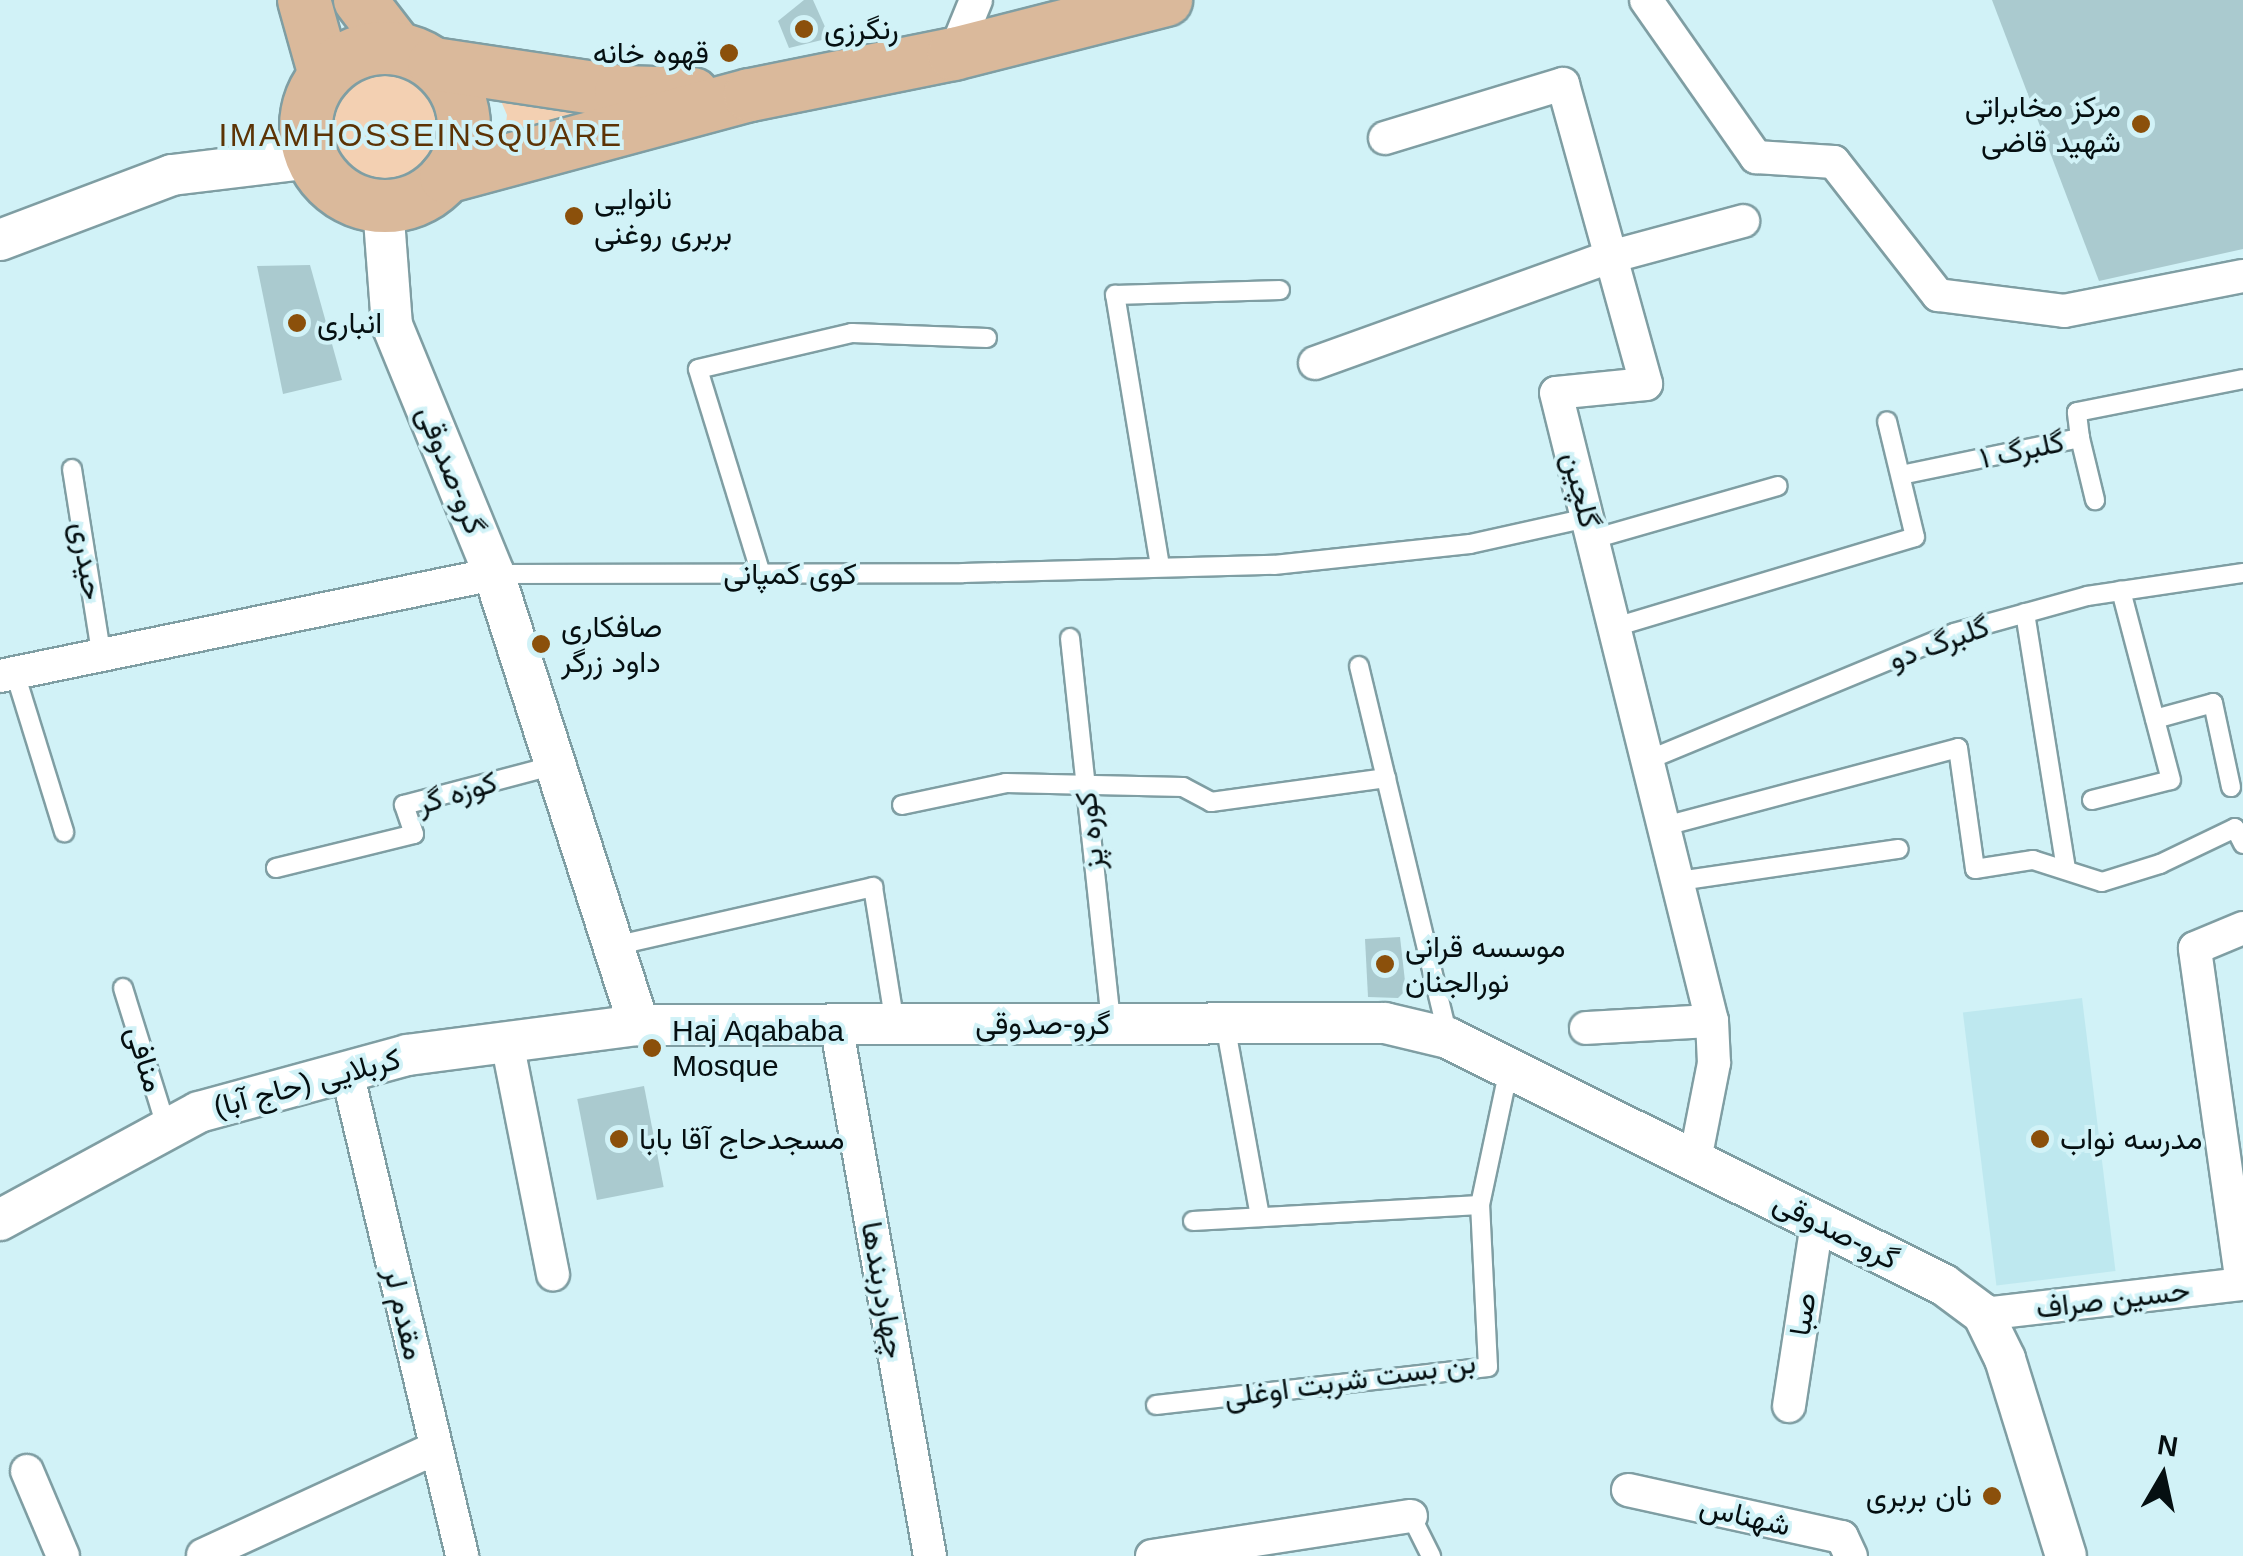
<!DOCTYPE html>
<html>
<head>
<meta charset="utf-8">
<style>
	body { margin:0 }
	#map { position:relative; width:2243px; height:1556px; overflow:hidden; background:#d1f2f7; font-family:Arial,Vazirmatn,sans-serif }
	div>[style] { position:absolute }
	[style*='--x'] { left:calc(var(--x)*1px); top:calc(var(--y)*1px); width:calc(var(--w)*1px); rotate:calc(var(--a)*1deg) }
	.built>* { inset:0; background:#bee8ef; transform-origin:0 0 }
	.green>* { inset:0; background:#f3d0b2 }
	.round { border-radius:50% }
	.building>* { inset:0; background:#aacacf; transform-origin:0 0 }
	.roads { filter:drop-shadow(2px 0 #7f9ea3) drop-shadow(-2px 0 #7f9ea3) drop-shadow(0 2px #7f9ea3) drop-shadow(0 -2px #7f9ea3) }
	.service>* { height:18px; margin:-9px; padding:0 9px; transform-origin:9px; border-radius:9px; background:#fff }
	.minor>* { height:32px; margin:-16px; padding:0 16px; transform-origin:16px; border-radius:16px; background:#fff }
	.tertiary>* { height:40px; margin:-20px; padding:0 20px; transform-origin:20px; border-radius:20px; background:#fff }
	.primary>* { height:52px; margin:-26px; padding:0 26px; transform-origin:26px; border-radius:26px; background:#dab99b }
	.primary>.ring { margin:-26px; padding:0; box-sizing:content-box; background:none; border:52px solid #dab99b; border-radius:50% }
	.dots>* { width:28px; height:28px; translate:-50% -50%; box-sizing:border-box; border:5px solid #d1f2f7; border-radius:50% }
	span { translate:-50% -50%; white-space:nowrap; text-align:center; line-height:1.15; -webkit-text-stroke:8px #d1f2f7; paint-order:stroke }
	.poi-label { font-size:30px; color:#050f11 }
	.left { translate:0 -50%; text-align:left }
	.right { translate:-100% -50%; text-align:right }
	.street-label { font-size:30px; color:#050f11 }
	.neighbourhood-label { font-size:32px; color:#5c3305; letter-spacing:2.5px }
	.north { position:absolute; left:2113px; top:1426px; width:100px; height:100px; -webkit-text-stroke:8px #d1f2f7; paint-order:stroke; rotate:9deg; font-size:28px; font-weight:700; line-height:40px; text-align:center; color:#050f11 }
	.north::after { content:''; display:block; margin:auto; width:35px; height:45px; background:#050f11; clip-path:polygon(50% 0,100% 100%,50% 72%,0 100%) }
</style>
</head>
<body>
<div id="map">
	<div class="built">
		<i style="left:2082px;top:998px;width:275px;height:120px;rotate:83deg"></i>
	</div>
	<div class="green">
		<i class="round" style="left:332px;top:71px;width:112px;height:112px"></i>
		<i style="clip-path:polygon(498px 94px,623px 119px,502px 157px,507px 115px)"></i>
	</div>
	<div class="building">
		<i style="clip-path:polygon(804px 0,813px 0,830px 38px,789px 48px,778px 21px)"></i>
		<i style="clip-path:polygon(1992px 0,2243px 0,2243px 249px,2099px 281px)"></i>
		<i style="clip-path:polygon(310px 265px,342px 380px,283px 394px,257px 266px)"></i>
		<i style="clip-path:polygon(1400px 937px,1406px 990px,1398px 998px,1368px 997px,1365px 939px)"></i>
		<i style="left:644px;top:1086px;width:103px;height:68px;rotate:79deg"></i>
	</div>
	<div class="roads">
		<div class="service">
			<i style="--x:2080;--y:438;--w:26;--a:-97"></i>
			<i style="--x:2077;--y:412;--w:169;--a:-11.2"></i>
			<i style="--x:72;--y:469;--w:185;--a:81"></i>
			<i style="--x:1901;--y:475;--w:183;--a:-11.7"></i>
			<i style="--x:2080;--y:438;--w:64;--a:76.4"></i>
			<i style="--x:1593;--y:539;--w:192;--a:-16"></i>
			<i style="--x:1160;--y:566;--w:275;--a:-99.4"></i>
			<i style="--x:1115;--y:295;--w:165;--a:-1.7"></i>
			<i style="--x:495;--y:574;--w:468;--a:-0.1"></i>
			<i style="--x:963;--y:573;--w:311;--a:-1.5"></i>
			<i style="--x:1274;--y:565;--w:197;--a:-6.1"></i>
			<i style="--x:1470;--y:544;--w:120;--a:-12.5"></i>
			<i style="--x:761;--y:574;--w:214;--a:-107.1"></i>
			<i style="--x:698;--y:369;--w:158;--a:-13.2"></i>
			<i style="--x:852;--y:333;--w:135;--a:2.1"></i>
			<i style="--x:2025;--y:613;--w:258;--a:80.9"></i>
			<i style="--x:1615;--y:627;--w:313;--a:-16.7"></i>
			<i style="--x:1915;--y:537;--w:119;--a:-103.6"></i>
			<i style="--x:1070;--y:638;--w:387;--a:83.9"></i>
			<i style="--x:1359;--y:666;--w:382;--a:76.5"></i>
			<i style="--x:14;--y:670;--w:170;--a:72.8"></i>
			<i style="--x:2155;--y:719;--w:60;--a:-15.4"></i>
			<i style="--x:2213;--y:703;--w:86;--a:77.9"></i>
			<i style="--x:1648;--y:760;--w:331;--a:-22.5"></i>
			<i style="--x:1954;--y:633;--w:138;--a:-15.5"></i>
			<i style="--x:2087;--y:596;--w:158;--a:-8.4"></i>
			<i style="--x:2092;--y:800;--w:81;--a:-14.2"></i>
			<i style="--x:2171;--y:780;--w:196;--a:-104.8"></i>
			<i style="--x:902;--y:805;--w:106;--a:-11.9"></i>
			<i style="--x:1006;--y:783;--w:177;--a:1.3"></i>
			<i style="--x:1183;--y:787;--w:32;--a:28"></i>
			<i style="--x:1211;--y:802;--w:177;--a:-7.8"></i>
			<i style="--x:1665;--y:826;--w:303;--a:-14.9"></i>
			<i style="--x:1958;--y:748;--w:122;--a:82"></i>
			<i style="--x:1975;--y:869;--w:59;--a:-8.8"></i>
			<i style="--x:2033;--y:860;--w:72;--a:17.7"></i>
			<i style="--x:2102;--y:882;--w:61;--a:-17.2"></i>
			<i style="--x:2160;--y:864;--w:83;--a:-25.6"></i>
			<i style="--x:2235;--y:828;--w:18;--a:63"></i>
			<i style="--x:276;--y:868;--w:142;--a:-13.8"></i>
			<i style="--x:414;--y:834;--w:31;--a:-109"></i>
			<i style="--x:404;--y:805;--w:156;--a:-14.8"></i>
			<i style="--x:1679;--y:881;--w:222;--a:-8.3"></i>
			<i style="--x:614;--y:946;--w:266;--a:-12.8"></i>
			<i style="--x:873;--y:887;--w:139;--a:80.9"></i>
			<i style="--x:123;--y:988;--w:148;--a:72.7"></i>
			<i style="--x:1225;--y:1024;--w:196;--a:79.7"></i>
			<i style="--x:1193;--y:1221;--w:287;--a:-3.2"></i>
			<i style="--x:1156;--y:1405;--w:334;--a:-6.5"></i>
			<i style="--x:1488;--y:1367;--w:162;--a:-92.8"></i>
			<i style="--x:1480;--y:1205;--w:140;--a:-78"></i>
			<i style="--x:1411;--y:1516;--w:45;--a:63.4"></i>
		</div>
		<div class="minor">
			<i style="--x:1646;--y:0;--w:192;--a:55"></i>
			<i style="--x:1756;--y:157;--w:78;--a:3.7"></i>
			<i style="--x:1834;--y:162;--w:169;--a:52"></i>
			<i style="--x:1938;--y:295;--w:127;--a:7.2"></i>
			<i style="--x:2064;--y:311;--w:182;--a:-11.1"></i>
			<i style="--x:954;--y:54;--w:58;--a:-67.8"></i>
			<i style="--x:1385;--y:138;--w:186;--a:-16.9"></i>
			<i style="--x:1563;--y:84;--w:311;--a:74.5"></i>
			<i style="--x:1646;--y:384;--w:90;--a:174.3"></i>
			<i style="--x:1556;--y:393;--w:647;--a:76.05"></i>
			<i style="--x:1712;--y:1021;--w:42;--a:87.3"></i>
			<i style="--x:1714;--y:1063;--w:99;--a:101.1"></i>
			<i style="--x:1315;--y:363;--w:313;--a:-19.8"></i>
			<i style="--x:1610;--y:257;--w:138;--a:-15.1"></i>
			<i style="--x:0;--y:676;--w:504;--a:-11.67"></i>
			<i style="--x:836;--y:1024;--w:540;--a:79.98"></i>
			<i style="--x:1586;--y:1028;--w:126;--a:-3.2"></i>
			<i style="--x:507;--y:1042;--w:237;--a:78.8"></i>
			<i style="--x:347;--y:1072;--w:497;--a:76.6"></i>
			<i style="--x:1983;--y:1314;--w:261;--a:-6.6"></i>
			<i style="--x:2242;--y:1284;--w:339;--a:-98"></i>
			<i style="--x:2195;--y:948;--w:52;--a:-22.6"></i>
			<i style="--x:1789;--y:1406;--w:186;--a:-81.3"></i>
			<i style="--x:27;--y:1471;--w:92;--a:67"></i>
			<i style="--x:1628;--y:1490;--w:219;--a:12.4"></i>
			<i style="--x:1842;--y:1537;--w:21;--a:65"></i>
			<i style="--x:203;--y:1555;--w:256;--a:-24.7"></i>
			<i style="--x:1152;--y:1556;--w:262;--a:-8.8"></i>
		</div>
		<div class="tertiary">
			<i style="--x:383;--y:206;--w:119;--a:85.7"></i>
			<i style="--x:392;--y:325;--w:269;--a:67.7"></i>
			<i style="--x:494;--y:574;--w:474;--a:72.2"></i>
			<i style="--x:639;--y:1025;--w:746;--a:-0.15"></i>
			<i style="--x:1385;--y:1023;--w:65;--a:13.4"></i>
			<i style="--x:1448;--y:1038;--w:554;--a:26.47"></i>
			<i style="--x:1944;--y:1285;--w:49;--a:36.6"></i>
			<i style="--x:1983;--y:1314;--w:50;--a:63.9"></i>
			<i style="--x:2005;--y:1359;--w:206;--a:72.8"></i>
			<i style="--x:0;--y:240;--w:184;--a:-20.7"></i>
			<i style="--x:172;--y:175;--w:142;--a:-6.9"></i>
			<i style="--x:0;--y:1220;--w:226;--a:-28.5"></i>
			<i style="--x:199;--y:1112;--w:216;--a:-15.3"></i>
			<i style="--x:407;--y:1055;--w:234;--a:-7.4"></i>
		</div>
		<div class="primary">
			<i style="--x:304;--y:0;--w:78;--a:74.4"></i>
			<i style="--x:360;--y:0;--w:61;--a:52.4"></i>
			<i class="ring" style="left:306px;top:48px;width:106px;height:106px"></i>
			<i style="--x:434;--y:64;--w:189;--a:8.5"></i>
			<i style="--x:621;--y:92;--w:72;--a:1.6"></i>
			<i style="--x:446;--y:177;--w:315;--a:-15.1"></i>
			<i style="--x:750;--y:95;--w:208;--a:-11.4"></i>
			<i style="--x:954;--y:54;--w:219;--a:-14.3"></i>
		</div>
	</div>
	<div class="dots">
		<i style="left:804px;top:29px;background:#8b500b"></i>
		<i style="left:729px;top:53px;background:#8b500b"></i>
		<i style="left:2141px;top:124px;background:#8b500b"></i>
		<i style="left:574px;top:216px;background:#8b500b"></i>
		<i style="left:297px;top:323px;background:#8b500b"></i>
		<i style="left:541px;top:644px;background:#8b500b"></i>
		<i style="left:1385px;top:964px;background:#8b500b"></i>
		<i style="left:652px;top:1048px;background:#8b500b"></i>
		<i style="left:619px;top:1139px;background:#8b500b"></i>
		<i style="left:2040px;top:1139px;background:#8b500b"></i>
		<i style="left:1992px;top:1496px;background:#8b500b"></i>
	</div>
	<div class="poi-label">
		<span class="left" style="left:824px;top:29px">رنگرزی</span>
		<span class="right" style="left:709px;top:53px">قهوه خانه</span>
		<span class="right" style="left:2121px;top:124px">مرکز مخابراتی<br>شهید قاضی</span>
		<span class="left" style="left:594px;top:216px">نانوایی<br>بربری روغنی</span>
		<span class="left" style="left:317px;top:323px">انباری</span>
		<span class="left" style="left:561px;top:644px">صافکاری<br>داود زرگر</span>
		<span class="left" style="left:1405px;top:964px">موسسه قرانی<br>نورالجنان</span>
		<span class="left" style="left:672px;top:1048px">Haj Aqababa<br>Mosque</span>
		<span class="left" style="left:639px;top:1139px">مسجدحاج آقا بابا</span>
		<span class="left" style="left:2060px;top:1139px">مدرسه نواب</span>
		<span class="right" style="left:1972px;top:1496px">نان بربری</span>
	</div>
	<div class="street-label">
		<span style="left:2022px;top:450px;rotate:-12deg">گلبرگ ۱</span>
		<span style="left:451px;top:470px;rotate:68deg">گرو-صدوقی</span>
		<span style="left:1581px;top:490px;rotate:76deg">گلچین</span>
		<span style="left:87px;top:561px;rotate:81deg">حیدری</span>
		<span style="left:790px;top:574px">کوی کمپانی</span>
		<span style="left:1939px;top:643px;rotate:-20deg">گلبرگ دو</span>
		<span style="left:457px;top:793px;rotate:-17deg">کوزه گر</span>
		<span style="left:1090px;top:831px;rotate:-96deg">کوره پز</span>
		<span style="left:1043px;top:1024px">گرو-صدوقی</span>
		<span style="left:145px;top:1059px;rotate:73deg">منافی</span>
		<span style="left:307px;top:1083px;rotate:-15deg">کربلایی (حاج آبا)</span>
		<span style="left:1836px;top:1231px;rotate:27deg">گرو-صدوقی</span>
		<span style="left:883px;top:1290px;rotate:80deg">چهاردربندها</span>
		<span style="left:2113px;top:1299px;rotate:-7deg">حسین صراف</span>
		<span style="left:404px;top:1314px;rotate:77deg">مقدم لر</span>
		<span style="left:1803px;top:1314px;rotate:-81deg">صبا</span>
		<span style="left:1350px;top:1380px;rotate:-8deg">بن بست شربت اوغلی</span>
		<span style="left:1745px;top:1516px;rotate:13deg">شهناس</span>
	</div>
	<div class="neighbourhood-label">
		<span style="left:421px;top:135px">IMAMHOSSEINSQUARE</span>
	</div>
	<div class="north">N</div>
</div>
</body>
</html>
